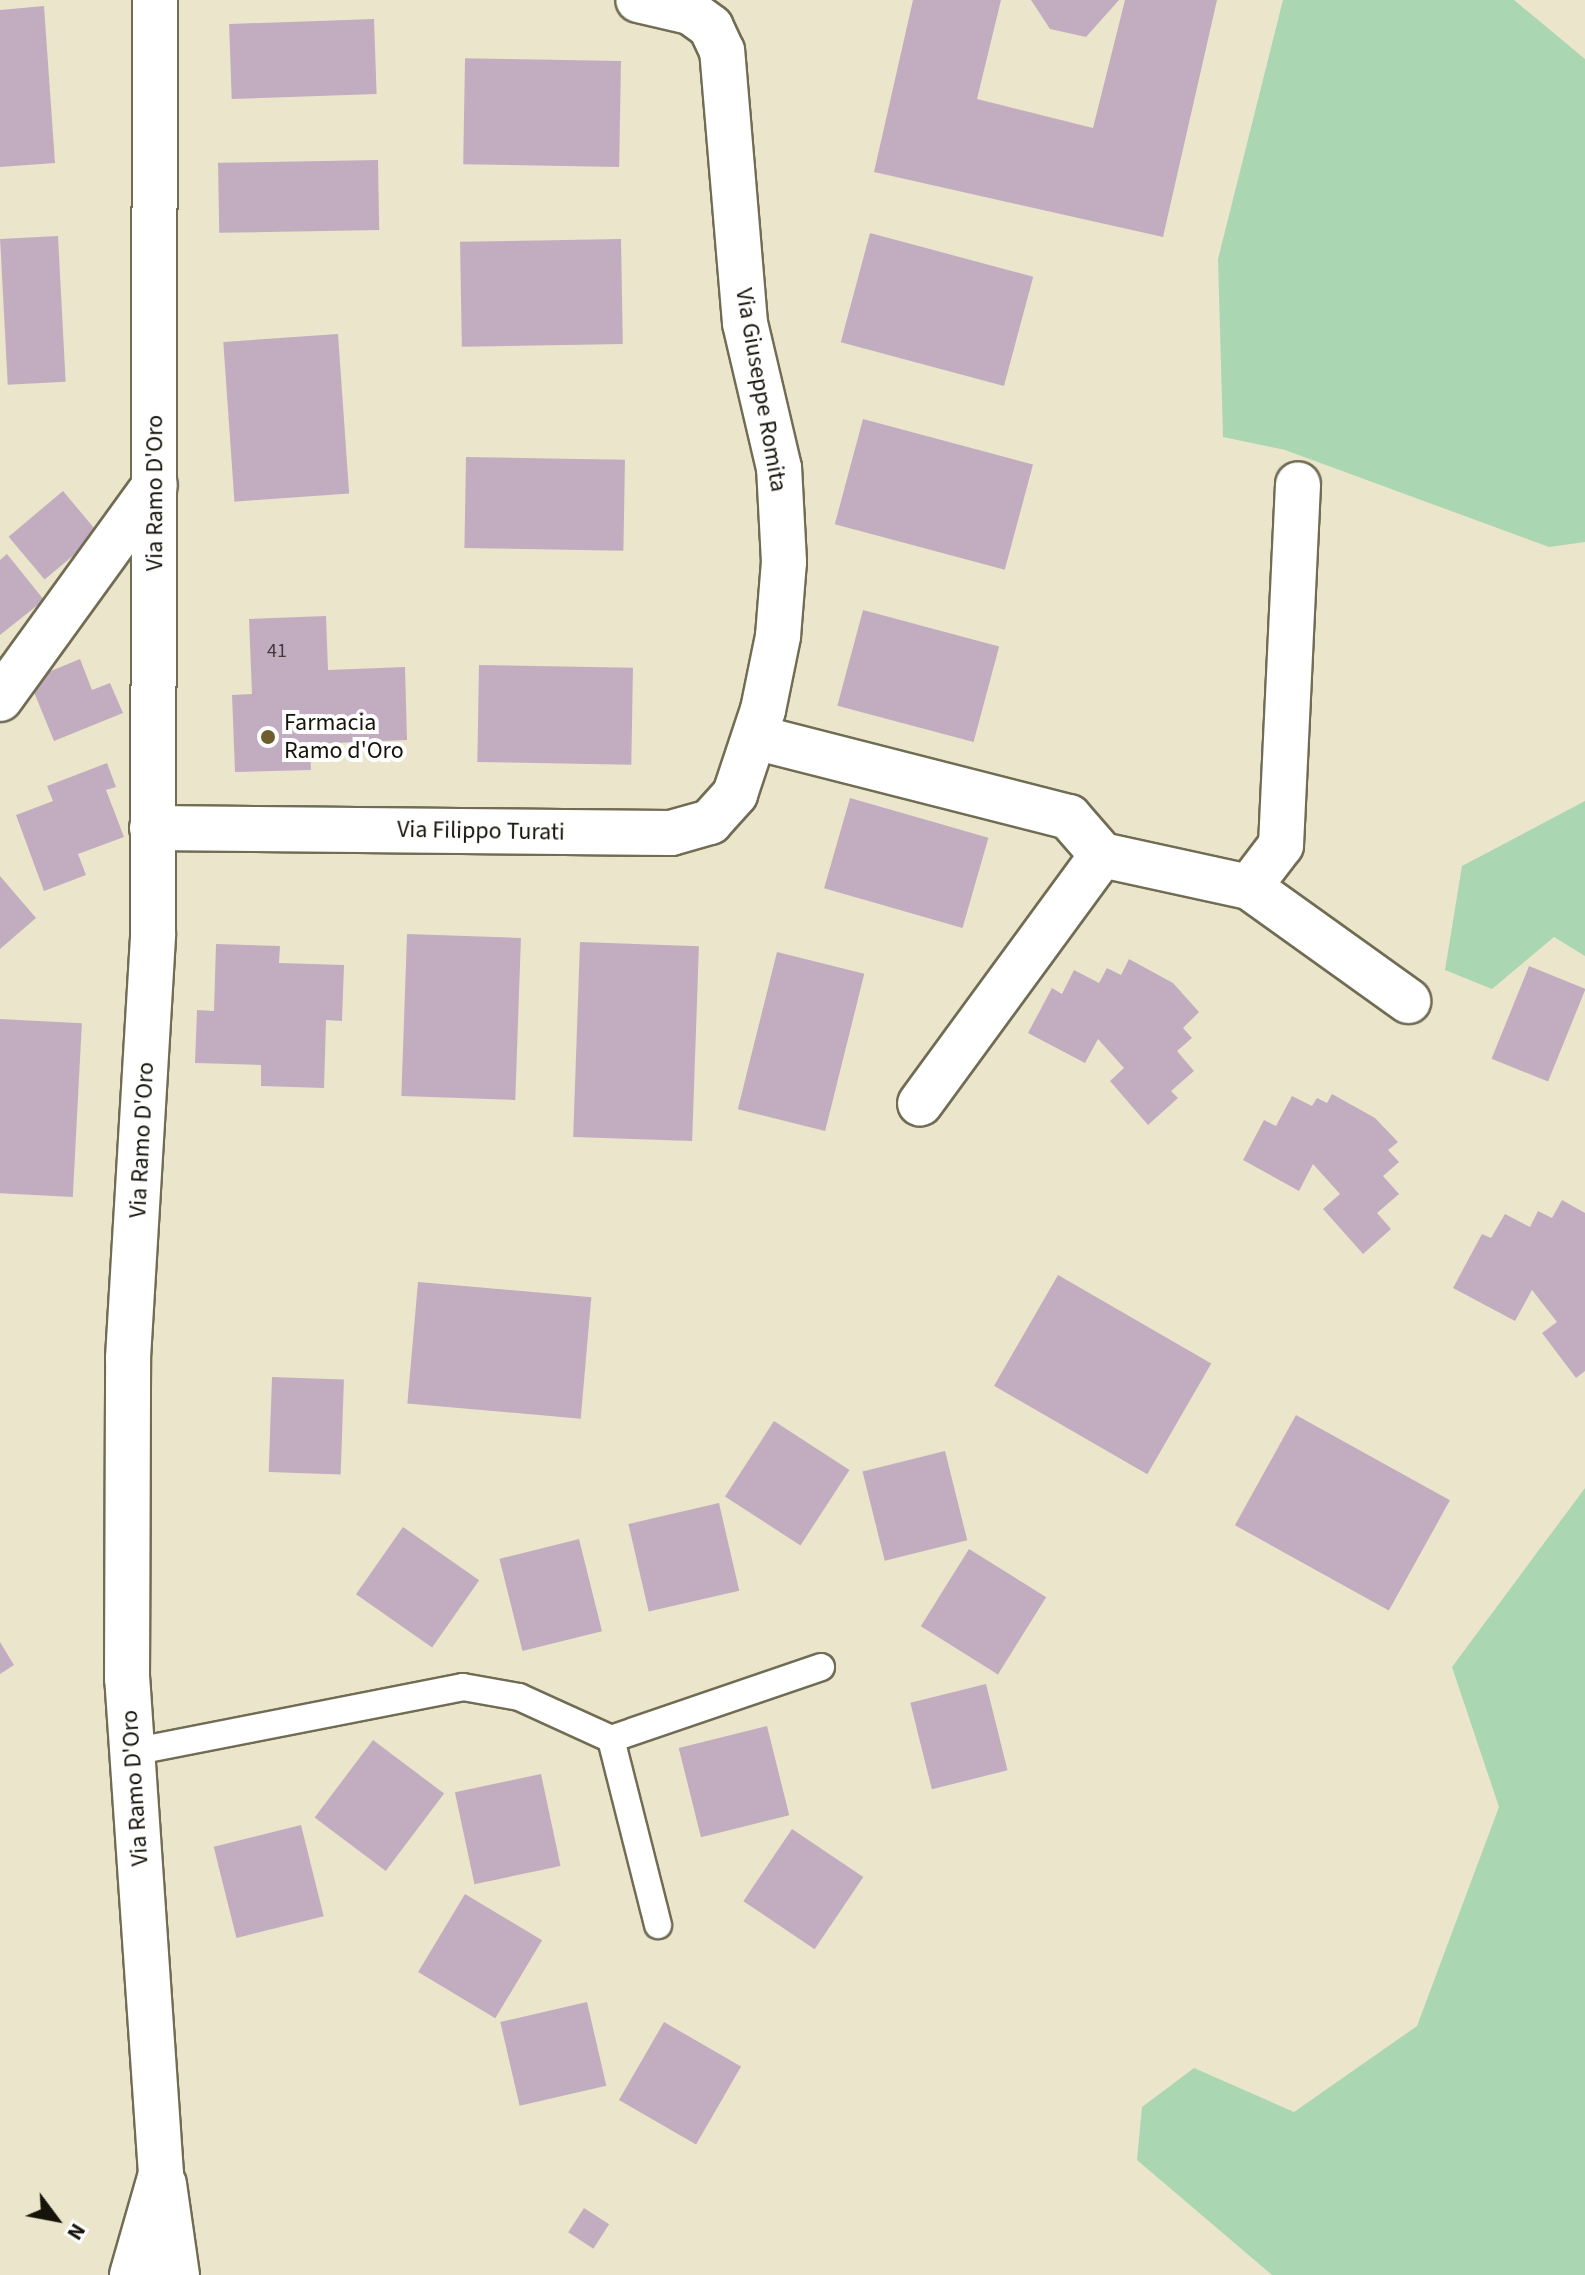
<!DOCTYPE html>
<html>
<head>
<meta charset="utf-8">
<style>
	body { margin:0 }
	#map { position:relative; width:1585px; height:2275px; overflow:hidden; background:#ebe6cb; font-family:"Source Sans 3",sans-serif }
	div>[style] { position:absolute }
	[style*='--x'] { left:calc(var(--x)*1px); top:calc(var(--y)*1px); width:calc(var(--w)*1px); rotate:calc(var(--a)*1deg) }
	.green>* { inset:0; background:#abd6b2 }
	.building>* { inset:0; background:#c2adc0; transform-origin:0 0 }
	.roads { filter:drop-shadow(2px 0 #716c54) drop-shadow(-2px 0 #716c54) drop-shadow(0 2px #716c54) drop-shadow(0 -2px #716c54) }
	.lane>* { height:26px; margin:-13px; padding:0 13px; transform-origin:13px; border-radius:13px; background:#fff }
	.street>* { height:44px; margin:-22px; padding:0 22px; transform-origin:22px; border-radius:22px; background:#fff }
	.dots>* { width:22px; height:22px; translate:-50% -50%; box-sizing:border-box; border:4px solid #fff; border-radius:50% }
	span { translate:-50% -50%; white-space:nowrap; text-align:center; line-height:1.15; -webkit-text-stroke:8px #fff; paint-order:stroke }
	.number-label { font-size:20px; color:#413a38 }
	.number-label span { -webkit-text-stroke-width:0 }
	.street-label { font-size:24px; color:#16140a }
	.poi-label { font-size:24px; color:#16140a }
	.left { translate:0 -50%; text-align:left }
	.north { position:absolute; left:16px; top:2179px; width:80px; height:80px; -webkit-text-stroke:6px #fff; paint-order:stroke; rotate:122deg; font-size:22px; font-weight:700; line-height:32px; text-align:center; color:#16140a }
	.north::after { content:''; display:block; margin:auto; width:28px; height:36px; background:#16140a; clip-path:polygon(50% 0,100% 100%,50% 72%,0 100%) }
</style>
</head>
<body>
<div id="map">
	<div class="green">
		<i style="clip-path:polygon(1283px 0,1514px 0,1585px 59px,1585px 542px,1549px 547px,1285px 450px,1223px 437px,1218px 259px)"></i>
		<i style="clip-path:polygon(1585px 801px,1585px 956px,1554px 937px,1492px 989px,1445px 970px,1462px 866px)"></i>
		<i style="clip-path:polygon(1585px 1488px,1585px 2275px,1272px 2275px,1137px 2160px,1142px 2107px,1194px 2068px,1294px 2112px,1417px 2026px,1499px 1807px,1452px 1667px)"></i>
	</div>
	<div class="building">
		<i style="clip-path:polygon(913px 0,1001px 0,977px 99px,1093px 128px,1125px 0,1217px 0,1163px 237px,874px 172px)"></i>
		<i style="clip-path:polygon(1031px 0,1119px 0,1086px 37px,1050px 29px)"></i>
		<i style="clip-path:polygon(44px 6px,55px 163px,0 167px,0 10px)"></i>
		<i style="left:374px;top:19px;width:75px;height:145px;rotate:88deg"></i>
		<i style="left:621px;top:61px;width:106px;height:156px;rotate:91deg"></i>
		<i style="left:378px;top:160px;width:70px;height:160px;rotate:89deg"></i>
		<i style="left:870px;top:233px;width:169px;height:113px;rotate:15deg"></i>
		<i style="left:58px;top:236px;width:146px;height:58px;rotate:87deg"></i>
		<i style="left:621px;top:239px;width:105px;height:161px;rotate:89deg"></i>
		<i style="left:338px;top:334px;width:160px;height:115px;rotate:86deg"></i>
		<i style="left:863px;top:419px;width:176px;height:109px;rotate:15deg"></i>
		<i style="left:466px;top:457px;width:159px;height:91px;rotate:1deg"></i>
		<i style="left:63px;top:491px;width:56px;height:71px;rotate:50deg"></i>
		<i style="clip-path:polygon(7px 554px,44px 600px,0 635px,0 560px)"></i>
		<i style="left:863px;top:610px;width:141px;height:99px;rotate:15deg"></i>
		<i style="clip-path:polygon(326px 616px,328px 670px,405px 667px,407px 740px,310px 744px,311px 770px,235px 772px,232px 695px,252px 694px,249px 619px)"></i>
		<i style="clip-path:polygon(80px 659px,92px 690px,110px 683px,123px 713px,54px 741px,29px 680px)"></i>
		<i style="left:479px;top:665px;width:154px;height:97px;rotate:1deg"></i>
		<i style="clip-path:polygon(107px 763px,116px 787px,106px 790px,124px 837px,78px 854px,86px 875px,44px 891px,16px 815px,53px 801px,47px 786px)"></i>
		<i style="left:850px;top:798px;width:144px;height:94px;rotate:16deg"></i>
		<i style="clip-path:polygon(0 876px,36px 918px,0 949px)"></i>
		<i style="left:407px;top:934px;width:114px;height:162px;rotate:2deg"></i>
		<i style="left:580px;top:942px;width:119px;height:195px;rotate:2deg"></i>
		<i style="clip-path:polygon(216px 944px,280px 946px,279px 963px,344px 965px,342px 1021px,326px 1020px,324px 1088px,261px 1086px,261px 1065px,195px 1063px,197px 1010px,214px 1011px)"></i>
		<i style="left:777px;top:952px;width:90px;height:162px;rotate:14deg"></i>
		<i style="clip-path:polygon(1129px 959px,1173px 983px,1199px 1012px,1183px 1028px,1192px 1038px,1177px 1051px,1194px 1071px,1171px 1091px,1178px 1098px,1148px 1125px,1110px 1081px,1124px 1068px,1098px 1039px,1085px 1063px,1028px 1033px,1052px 988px,1062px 994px,1074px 970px,1099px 983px,1107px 968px,1121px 975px)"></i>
		<i style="left:1529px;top:966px;width:61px;height:100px;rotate:22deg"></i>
		<i style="left:0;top:1019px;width:82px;height:174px;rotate:3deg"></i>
		<i style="clip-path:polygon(1332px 1094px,1375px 1118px,1398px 1142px,1388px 1150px,1399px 1162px,1383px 1176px,1399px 1194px,1377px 1213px,1391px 1229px,1363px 1254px,1323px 1209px,1340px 1194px,1313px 1164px,1299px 1191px,1243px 1160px,1264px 1120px,1276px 1126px,1292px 1096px,1312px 1106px,1317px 1098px,1327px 1103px)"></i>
		<i style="clip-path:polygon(1562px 1200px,1585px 1213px,1585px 1371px,1576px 1378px,1542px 1333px,1557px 1322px,1532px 1290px,1515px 1321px,1453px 1288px,1482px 1234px,1491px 1238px,1505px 1214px,1530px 1227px,1538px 1211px,1552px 1218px)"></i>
		<i style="left:1058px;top:1275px;width:177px;height:128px;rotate:30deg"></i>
		<i style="left:418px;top:1282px;width:174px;height:122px;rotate:5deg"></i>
		<i style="left:272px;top:1377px;width:72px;height:95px;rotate:2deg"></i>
		<i style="left:1296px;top:1415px;width:176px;height:126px;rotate:29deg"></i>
		<i style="left:774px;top:1421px;width:90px;height:90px;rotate:33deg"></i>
		<i style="left:945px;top:1451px;width:92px;height:85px;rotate:76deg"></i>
		<i style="left:719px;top:1503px;width:90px;height:93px;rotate:77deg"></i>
		<i style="left:403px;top:1527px;width:93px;height:82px;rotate:35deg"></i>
		<i style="left:579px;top:1539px;width:95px;height:82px;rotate:76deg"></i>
		<i style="left:969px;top:1549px;width:91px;height:91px;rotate:32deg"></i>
		<i style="clip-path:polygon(0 1642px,14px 1665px,0 1674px)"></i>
		<i style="left:986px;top:1684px;width:89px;height:78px;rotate:76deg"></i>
		<i style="left:767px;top:1726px;width:92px;height:91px;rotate:76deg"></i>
		<i style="left:373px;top:1740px;width:89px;height:97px;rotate:37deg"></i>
		<i style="left:541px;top:1774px;width:94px;height:88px;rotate:78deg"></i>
		<i style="left:301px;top:1825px;width:94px;height:90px;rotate:76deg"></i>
		<i style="left:792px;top:1829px;width:86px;height:87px;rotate:34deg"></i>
		<i style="left:465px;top:1894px;width:90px;height:91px;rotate:31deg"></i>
		<i style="left:587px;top:2002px;width:86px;height:89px;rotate:77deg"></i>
		<i style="left:664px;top:2022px;width:89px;height:90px;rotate:30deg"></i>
		<i style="left:584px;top:2208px;width:30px;height:29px;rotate:33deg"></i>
	</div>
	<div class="roads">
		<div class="lane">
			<i style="--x:611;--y:1739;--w:192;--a:75.8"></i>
			<i style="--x:132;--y:1752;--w:337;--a:-11.1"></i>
			<i style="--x:463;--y:1687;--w:57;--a:10.1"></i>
			<i style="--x:519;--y:1697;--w:101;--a:24.5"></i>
			<i style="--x:611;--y:1739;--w:222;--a:-18.9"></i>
		</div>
		<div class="street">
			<i style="--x:0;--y:699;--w:264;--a:-54.1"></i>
			<i style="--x:755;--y:737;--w:324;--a:14.3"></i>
			<i style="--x:1069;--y:817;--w:50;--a:49"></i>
			<i style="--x:1102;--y:855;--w:308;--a:126.2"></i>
			<i style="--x:152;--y:828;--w:519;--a:0.55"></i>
			<i style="--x:671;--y:833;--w:41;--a:-15.8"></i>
			<i style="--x:710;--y:822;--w:38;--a:-48"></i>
			<i style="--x:735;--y:794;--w:89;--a:-71.6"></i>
			<i style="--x:763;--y:710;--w:76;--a:-78.5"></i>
			<i style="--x:778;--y:636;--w:74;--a:-85.4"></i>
			<i style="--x:784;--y:562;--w:94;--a:-93"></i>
			<i style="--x:779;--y:468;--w:149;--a:-103.2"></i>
			<i style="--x:745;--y:323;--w:273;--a:-94.8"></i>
			<i style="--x:722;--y:51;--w:26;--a:-115"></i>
			<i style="--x:711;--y:27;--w:26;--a:-144"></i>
			<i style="--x:690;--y:12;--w:53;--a:-167"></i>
			<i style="--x:1102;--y:855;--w:150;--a:12.3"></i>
			<i style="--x:1249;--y:887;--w:53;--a:-52.7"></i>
			<i style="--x:1281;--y:845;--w:361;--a:-87.3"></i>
			<i style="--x:1249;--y:887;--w:196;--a:35.6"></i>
			<i style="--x:164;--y:2184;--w:92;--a:81.9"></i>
			<i style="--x:132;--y:2275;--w:105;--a:-74"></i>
			<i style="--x:161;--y:2174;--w:496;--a:-93.9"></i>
			<i style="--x:127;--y:1679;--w:321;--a:-89.8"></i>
			<i style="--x:128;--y:1358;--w:425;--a:-86.6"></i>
			<i style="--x:153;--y:934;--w:934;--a:-89.88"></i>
		</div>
	</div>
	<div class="dots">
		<i style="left:268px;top:737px;background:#6d5e2b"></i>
	</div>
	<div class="number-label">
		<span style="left:277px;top:651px">41</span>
	</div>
	<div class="street-label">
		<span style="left:761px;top:390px;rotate:80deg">Via Giuseppe Romita</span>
		<span style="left:155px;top:493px;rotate:-90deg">Via Ramo D'Oro</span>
		<span style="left:481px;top:831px;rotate:1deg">Via Filippo Turati</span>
		<span style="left:142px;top:1140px;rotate:-87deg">Via Ramo D'Oro</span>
		<span style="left:135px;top:1788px;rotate:-94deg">Via Ramo D'Oro</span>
	</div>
	<div class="poi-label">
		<span class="left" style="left:284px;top:737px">Farmacia<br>Ramo d'Oro</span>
	</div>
	<div class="north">N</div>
</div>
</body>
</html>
